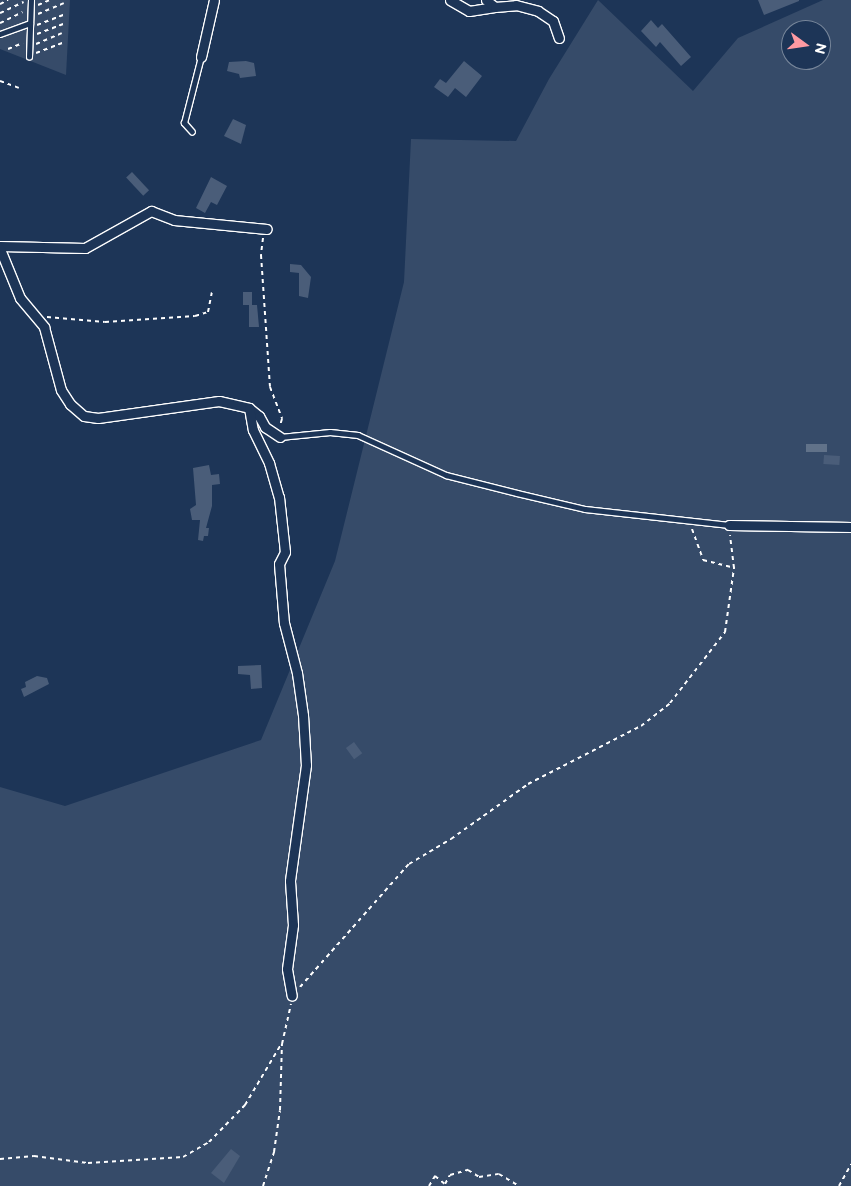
<!DOCTYPE html>
<html>
<head>
<meta charset="utf-8">
<style>
	body { margin:0 }
	#map { position:relative; width:851px; height:1186px; overflow:hidden; background:#1d3557; font-family:"Balsamiq Sans",sans-serif }
	div>[style] { position:absolute }
	[style*='--x'] { left:calc(var(--x)*1px); top:calc(var(--y)*1px); width:calc(var(--w)*1px); rotate:calc(var(--a)*1deg) }
	.green>* { inset:0; background:#364b69 }
	.water>* { inset:0; background:#617289; transform-origin:0 0 }
	.building>* { inset:0; background:#4a5d79; transform-origin:0 0 }
	.path>* { height:2px; margin-top:-1px; transform-origin:0; background:repeating-linear-gradient(90deg,#fff 0 4px,transparent 0 8px) }
	.roads { filter:drop-shadow(1px 0 #fff) drop-shadow(-1px 0 #fff) drop-shadow(0 1px #fff) drop-shadow(0 -1px #fff) }
	.lane>* { height:4.5px; margin:-2.25px; padding:0 2.25px; transform-origin:2.25px; border-radius:2.25px; background:#1d3557 }
	.street>* { height:9px; margin:-4.5px; padding:0 4.5px; transform-origin:4.5px; border-radius:4.5px; background:#1d3557 }
	span { translate:-50% -50%; white-space:nowrap; text-align:center; line-height:1.15; -webkit-text-stroke:5px #1d3557; paint-order:stroke }
	.north { position:absolute; left:781px; top:20px; width:50px; height:50px; box-sizing:border-box; background:#1d3557; border:1px solid #77869a; border-radius:50%; rotate:104deg; font-size:14px; font-weight:700; line-height:20px; text-align:center; color:#fff }
	.north::after { content:''; display:block; margin:auto; width:18px; height:22px; background:#ff9aa2; clip-path:polygon(50% 0,100% 100%,50% 72%,0 100%) }
</style>
</head>
<body>
<div id="map">
	<div class="green">
		<i style="clip-path:polygon(0 0,70px 0,66px 75px,0 49px)"></i>
		<i style="clip-path:polygon(evenodd,598px 0,693px 91px,738px 38px,823px 0,851px 0,851px 1186px,0 1186px,0 787px,65px 806px,261px 740px,335px 561px,404px 282px,411px 139px,516px 141px,549px 79px,598px 0,791px 30px,821px 30px,821px 60px,791px 60px,791px 30px)"></i>
	</div>
	<div class="water">
		<i style="left:806px;top:444px;width:21px;height:8px"></i>
	</div>
	<div class="building">
		<i style="clip-path:polygon(758px 0,799px 0,799px 1px,764px 15px)"></i>
		<i style="clip-path:polygon(651px 20px,658px 28px,662px 24px,691px 57px,681px 66px,660px 42px,656px 47px,641px 31px)"></i>
		<i style="clip-path:polygon(246px 61px,254px 63px,256px 76px,240px 78px,239px 74px,227px 71px,229px 62px)"></i>
		<i style="clip-path:polygon(464px 61px,482px 76px,466px 97px,455px 88px,448px 97px,434px 87px,440px 79px,446px 83px)"></i>
		<i style="clip-path:polygon(233px 119px,246px 125px,241px 144px,224px 136px)"></i>
		<i style="left:132px;top:172px;width:25px;height:8px;rotate:47deg"></i>
		<i style="clip-path:polygon(211px 177px,227px 186px,217px 205px,211px 202px,205px 213px,196px 208px)"></i>
		<i style="clip-path:polygon(290px 264px,301px 265px,311px 277px,308px 298px,299px 296px,299px 273px,290px 272px)"></i>
		<i style="left:243px;top:292px;width:9px;height:13px"></i>
		<i style="clip-path:polygon(249px 305px,257px 305px,259px 327px,249px 327px)"></i>
		<i style="left:824px;top:455px;width:16px;height:9px;rotate:4deg"></i>
		<i style="clip-path:polygon(209px 465px,211px 475px,219px 474px,220px 484px,212px 485px,212px 506px,206px 528px,209px 528px,208px 536px,204px 536px,203px 541px,198px 540px,200px 520px,192px 520px,190px 509px,196px 505px,193px 468px)"></i>
		<i style="clip-path:polygon(261px 665px,262px 688px,251px 689px,250px 675px,238px 674px,238px 666px)"></i>
		<i style="clip-path:polygon(37px 676px,47px 678px,49px 684px,24px 697px,21px 689px,26px 687px,25px 682px)"></i>
		<i style="left:354px;top:742px;width:14px;height:10px;rotate:54deg"></i>
		<i style="clip-path:polygon(231px 1149px,240px 1156px,224px 1183px,211px 1173px)"></i>
	</div>
	<div class="path">
		<i style="--x:0;--y:4;--w:9;--a:-27"></i>
		<i style="--x:38;--y:5;--w:13;--a:-23"></i>
		<i style="--x:0;--y:13;--w:26;--a:-25"></i>
		<i style="--x:38;--y:14;--w:28;--a:-23"></i>
		<i style="--x:0;--y:23;--w:25;--a:-26"></i>
		<i style="--x:37;--y:25;--w:30;--a:-21"></i>
		<i style="--x:37;--y:34;--w:28;--a:-21"></i>
		<i style="--x:36;--y:44;--w:28;--a:-23"></i>
		<i style="--x:8;--y:49;--w:16;--a:-22"></i>
		<i style="--x:36;--y:53;--w:28;--a:-21"></i>
		<i style="--x:0;--y:81;--w:20;--a:20"></i>
		<i style="--x:263;--y:238;--w:17;--a:97"></i>
		<i style="--x:261;--y:255;--w:132;--a:86.1"></i>
		<i style="--x:270;--y:387;--w:34;--a:69"></i>
		<i style="--x:282;--y:419;--w:6;--a:108"></i>
		<i style="--x:47;--y:317;--w:58;--a:4.9"></i>
		<i style="--x:105;--y:322;--w:90;--a:-3.8"></i>
		<i style="--x:195;--y:316;--w:14;--a:-17"></i>
		<i style="--x:208;--y:312;--w:20;--a:-79"></i>
		<i style="--x:692;--y:529;--w:33;--a:70"></i>
		<i style="--x:703;--y:560;--w:32;--a:14"></i>
		<i style="--x:300;--y:987;--w:164;--a:-48.5"></i>
		<i style="--x:409;--y:864;--w:49;--a:-30.8"></i>
		<i style="--x:451;--y:839;--w:95;--a:-35.5"></i>
		<i style="--x:528;--y:784;--w:127;--a:-27.2"></i>
		<i style="--x:641;--y:726;--w:37;--a:-38"></i>
		<i style="--x:670;--y:703;--w:90;--a:-52.2"></i>
		<i style="--x:725;--y:632;--w:65;--a:-82"></i>
		<i style="--x:734;--y:568;--w:33;--a:-97"></i>
		<i style="--x:0;--y:1159;--w:34;--a:-5"></i>
		<i style="--x:34;--y:1156;--w:54;--a:7.4"></i>
		<i style="--x:88;--y:1163;--w:95;--a:-3.6"></i>
		<i style="--x:183;--y:1157;--w:30;--a:-30"></i>
		<i style="--x:209;--y:1142;--w:52;--a:-45.8"></i>
		<i style="--x:245;--y:1105;--w:69;--a:-59.3"></i>
		<i style="--x:263;--y:1186;--w:36;--a:-72"></i>
		<i style="--x:274;--y:1152;--w:42;--a:-81.9"></i>
		<i style="--x:280;--y:1110;--w:66;--a:-88.3"></i>
		<i style="--x:282;--y:1044;--w:41;--a:-77.3"></i>
		<i style="--x:429;--y:1186;--w:12;--a:-59"></i>
		<i style="--x:435;--y:1176;--w:13;--a:39"></i>
		<i style="--x:445;--y:1184;--w:10;--a:-61"></i>
		<i style="--x:450;--y:1175;--w:19;--a:-16"></i>
		<i style="--x:468;--y:1170;--w:13;--a:32"></i>
		<i style="--x:479;--y:1177;--w:20;--a:-9"></i>
		<i style="--x:499;--y:1174;--w:23;--a:31"></i>
		<i style="--x:839;--y:1186;--w:25;--a:-61"></i>
	</div>
	<div class="roads">
		<div class="lane">
			<i style="--x:0;--y:34;--w:32;--a:-20"></i>
			<i style="--x:29;--y:57;--w:57;--a:-88"></i>
			<i style="--x:192;--y:132;--w:12;--a:-132"></i>
			<i style="--x:184;--y:123;--w:68;--a:-75.6"></i>
			<i style="--x:280;--y:437;--w:50;--a:-5.7"></i>
			<i style="--x:330;--y:432;--w:28;--a:6"></i>
			<i style="--x:358;--y:435;--w:97;--a:24.4"></i>
			<i style="--x:446;--y:475;--w:73;--a:14.2"></i>
			<i style="--x:517;--y:493;--w:70;--a:13.2"></i>
			<i style="--x:585;--y:509;--w:145;--a:6.3"></i>
		</div>
		<div class="street">
			<i style="--x:450;--y:0;--w:22;--a:30"></i>
			<i style="--x:469;--y:11;--w:26;--a:-9"></i>
			<i style="--x:486;--y:0;--w:11;--a:38"></i>
			<i style="--x:495;--y:7;--w:21;--a:-5"></i>
			<i style="--x:516;--y:5;--w:23;--a:15"></i>
			<i style="--x:538;--y:11;--w:18;--a:34"></i>
			<i style="--x:553;--y:21;--w:18;--a:71"></i>
			<i style="--x:201;--y:57;--w:58;--a:-77.2"></i>
			<i style="--x:0;--y:246;--w:85;--a:1.3"></i>
			<i style="--x:85;--y:248;--w:76;--a:-29.3"></i>
			<i style="--x:151;--y:211;--w:25;--a:21"></i>
			<i style="--x:174;--y:220;--w:93;--a:5.5"></i>
			<i style="--x:0;--y:249;--w:53;--a:67.8"></i>
			<i style="--x:20;--y:298;--w:38;--a:50"></i>
			<i style="--x:44;--y:327;--w:65;--a:74.9"></i>
			<i style="--x:61;--y:390;--w:17;--a:57"></i>
			<i style="--x:70;--y:404;--w:18;--a:41"></i>
			<i style="--x:84;--y:416;--w:14;--a:8"></i>
			<i style="--x:98;--y:418;--w:122;--a:-8"></i>
			<i style="--x:219;--y:401;--w:31;--a:13"></i>
			<i style="--x:249;--y:408;--w:13;--a:39"></i>
			<i style="--x:259;--y:416;--w:13;--a:61"></i>
			<i style="--x:265;--y:427;--w:18;--a:34"></i>
			<i style="--x:249;--y:408;--w:22;--a:80"></i>
			<i style="--x:253;--y:430;--w:37;--a:64"></i>
			<i style="--x:269;--y:463;--w:35;--a:74"></i>
			<i style="--x:279;--y:497;--w:55;--a:83.8"></i>
			<i style="--x:285;--y:552;--w:13;--a:117"></i>
			<i style="--x:279;--y:564;--w:59;--a:85.2"></i>
			<i style="--x:284;--y:623;--w:52;--a:75.4"></i>
			<i style="--x:297;--y:673;--w:42;--a:81.9"></i>
			<i style="--x:303;--y:715;--w:50;--a:86.6"></i>
			<i style="--x:306;--y:765;--w:117;--a:97.9"></i>
			<i style="--x:290;--y:881;--w:44;--a:86.1"></i>
			<i style="--x:293;--y:925;--w:44;--a:97.8"></i>
			<i style="--x:287;--y:969;--w:27;--a:80"></i>
			<i style="--x:729;--y:525;--w:122;--a:0.9"></i>
		</div>
	</div>
	<div class="north">N</div>
</div>
</body>
</html>
